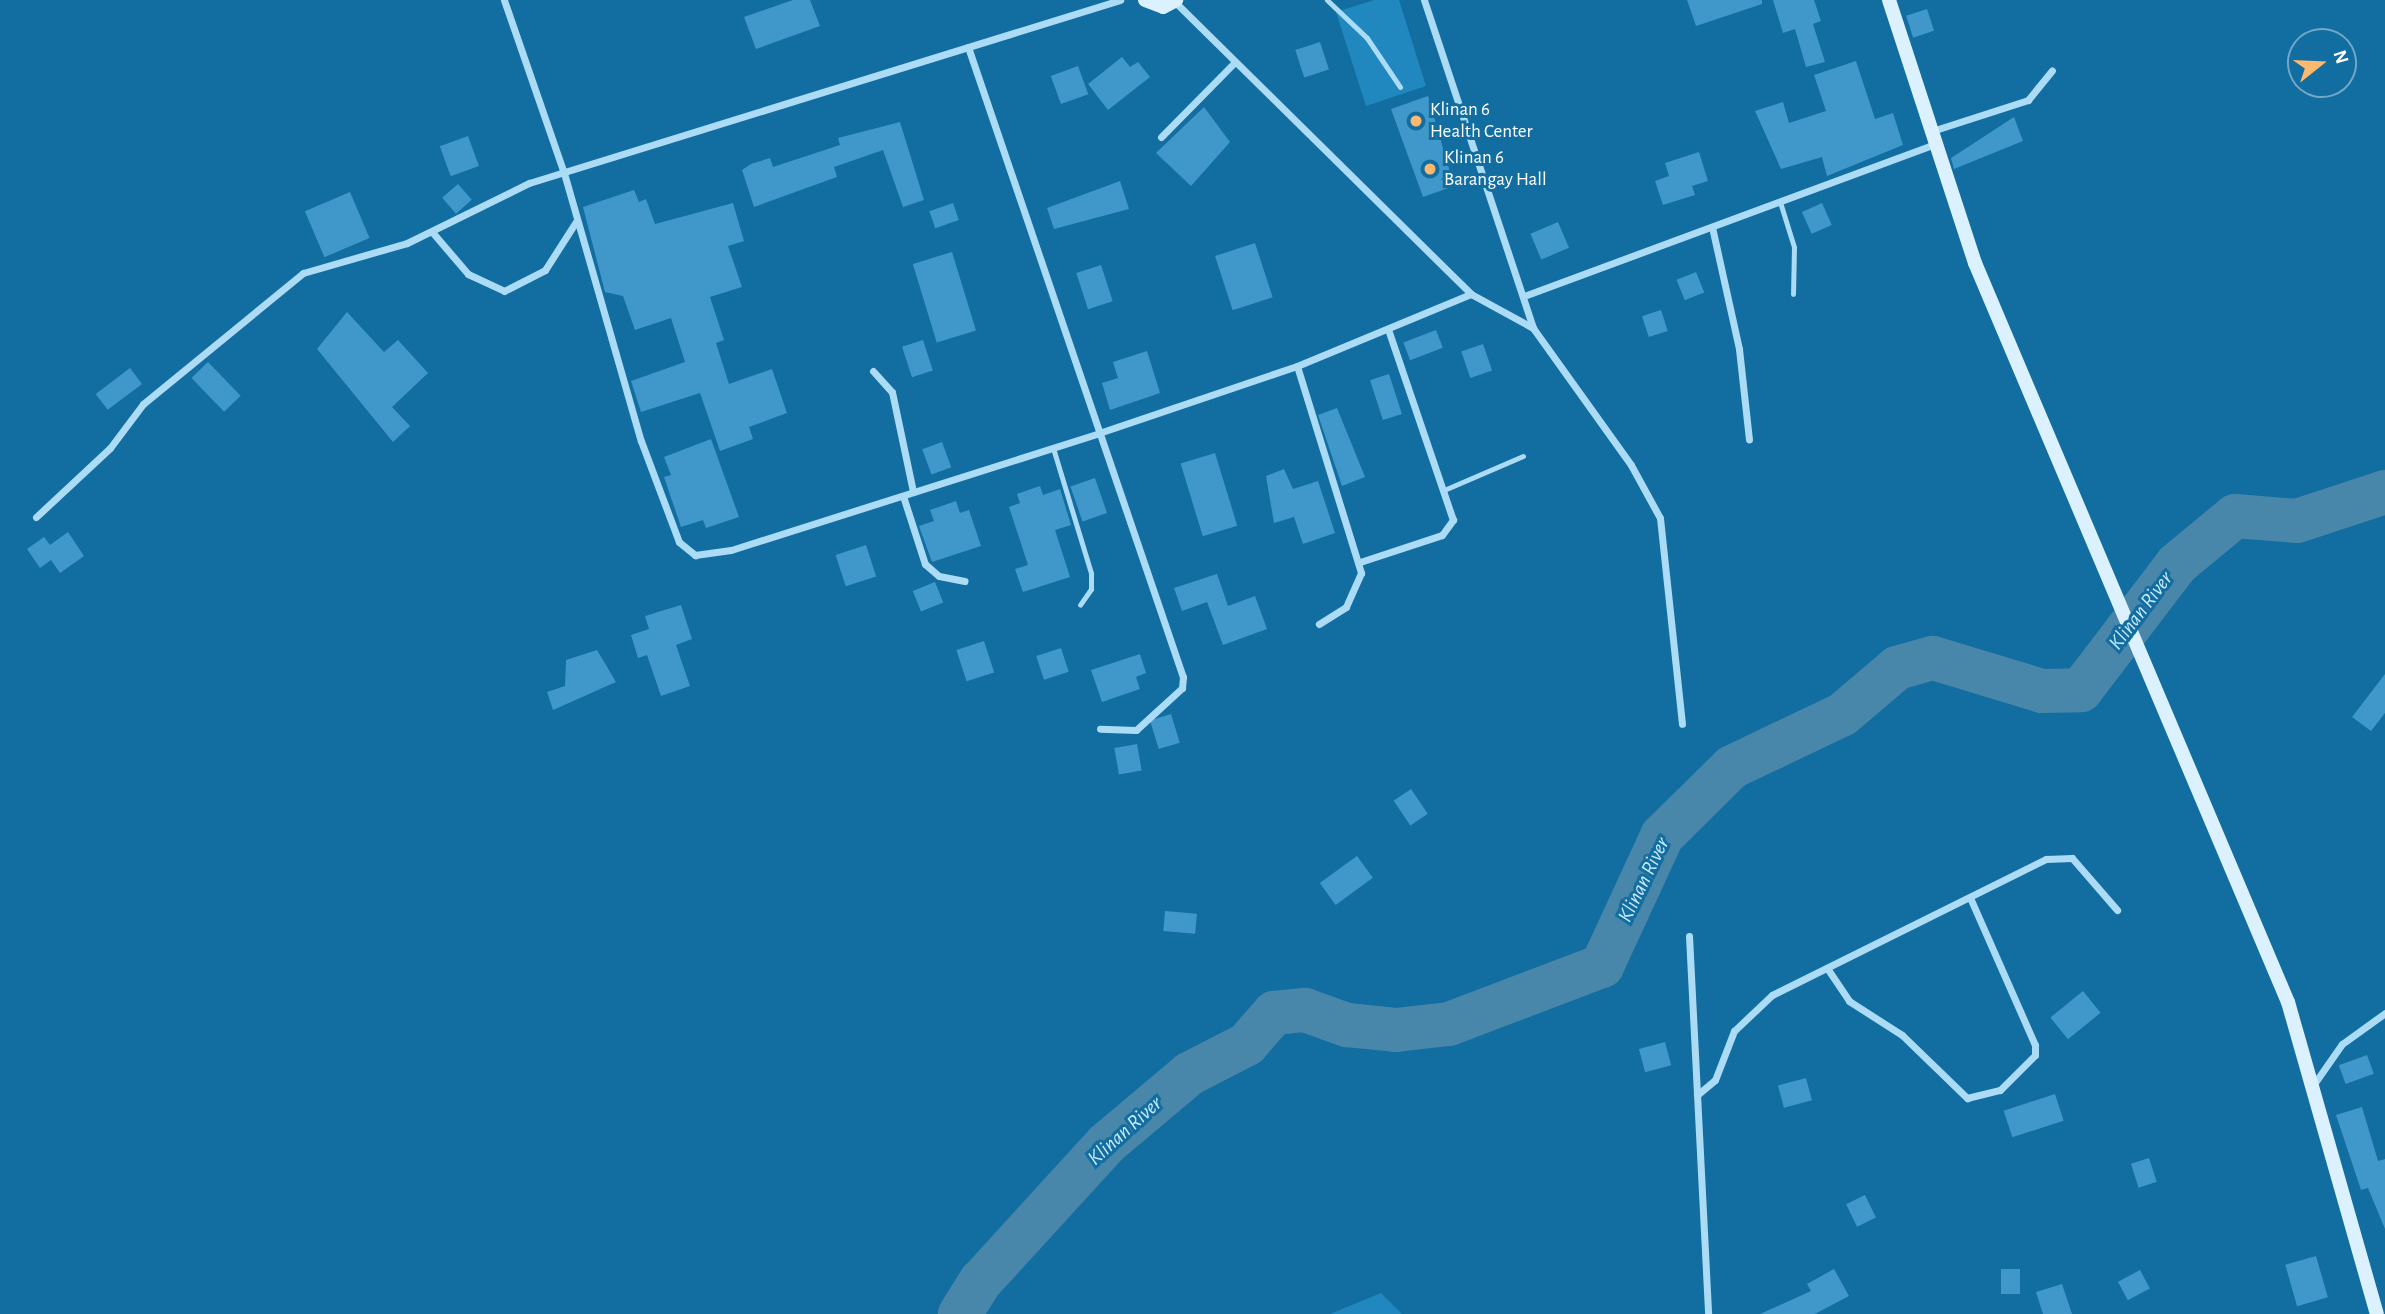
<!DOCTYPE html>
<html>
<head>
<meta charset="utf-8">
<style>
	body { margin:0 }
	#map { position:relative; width:2385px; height:1314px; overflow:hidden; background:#126da1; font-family:"Alegreya Sans",sans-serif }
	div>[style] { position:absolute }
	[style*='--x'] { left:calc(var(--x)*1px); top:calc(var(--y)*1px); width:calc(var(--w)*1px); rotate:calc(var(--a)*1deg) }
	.green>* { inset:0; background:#2087bf }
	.river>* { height:44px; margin:-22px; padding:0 22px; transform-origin:22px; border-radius:22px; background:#4987aa }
	.building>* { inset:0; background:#3f98c9; transform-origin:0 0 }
	.lane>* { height:5px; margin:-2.5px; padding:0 2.5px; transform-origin:2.5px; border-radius:2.5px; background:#abdbf5 }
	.street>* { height:7px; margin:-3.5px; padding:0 3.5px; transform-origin:3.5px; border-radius:3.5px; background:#abdbf5 }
	.secondary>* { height:14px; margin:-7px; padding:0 7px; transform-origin:7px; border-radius:7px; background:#dcf1fe }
	.dots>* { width:19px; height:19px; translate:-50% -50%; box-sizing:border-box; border:4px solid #126da1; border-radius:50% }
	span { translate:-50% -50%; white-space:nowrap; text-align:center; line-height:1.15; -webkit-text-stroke:6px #126da1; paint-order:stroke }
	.poi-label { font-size:19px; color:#fff }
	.left { translate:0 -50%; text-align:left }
	.water-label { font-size:21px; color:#caebfc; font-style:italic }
	.north { position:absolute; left:2287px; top:28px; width:70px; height:70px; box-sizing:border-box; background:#126da1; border:2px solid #71a7c7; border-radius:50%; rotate:72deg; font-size:19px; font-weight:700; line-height:28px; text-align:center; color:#fff }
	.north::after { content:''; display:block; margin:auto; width:24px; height:32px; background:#ffb96f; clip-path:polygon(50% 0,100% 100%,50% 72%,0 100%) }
</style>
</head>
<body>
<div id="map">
	<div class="green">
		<i style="clip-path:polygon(1374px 0,1399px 0,1426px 86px,1366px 106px,1336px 12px)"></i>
		<i style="clip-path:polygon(1381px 1293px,1402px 1314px,1330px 1314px)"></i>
	</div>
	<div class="river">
		<i style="--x:960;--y:1314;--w:39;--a:-58"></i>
		<i style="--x:981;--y:1281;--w:185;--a:-47.6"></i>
		<i style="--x:1106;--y:1144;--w:109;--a:-40.1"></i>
		<i style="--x:1189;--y:1074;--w:65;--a:-27.3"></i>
		<i style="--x:1247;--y:1044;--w:41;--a:-48.9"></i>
		<i style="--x:1274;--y:1013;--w:31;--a:-6"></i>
		<i style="--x:1305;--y:1010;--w:45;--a:19.7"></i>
		<i style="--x:1347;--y:1025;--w:49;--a:5.8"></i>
		<i style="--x:1396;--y:1030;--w:53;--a:-6.5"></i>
		<i style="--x:1449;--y:1024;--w:164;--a:-20.8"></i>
		<i style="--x:1602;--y:966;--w:143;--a:-65.2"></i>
		<i style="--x:1662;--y:836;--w:98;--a:-44.6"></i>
		<i style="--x:1732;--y:767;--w:123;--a:-25.5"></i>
		<i style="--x:1843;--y:714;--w:71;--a:-40.4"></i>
		<i style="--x:1897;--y:668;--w:37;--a:-16"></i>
		<i style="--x:1933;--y:658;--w:114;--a:16.8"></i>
		<i style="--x:2042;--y:691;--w:39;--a:-1"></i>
		<i style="--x:2081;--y:690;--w:158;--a:-52.7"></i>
		<i style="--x:2177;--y:564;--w:75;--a:-39.6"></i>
		<i style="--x:2235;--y:516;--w:62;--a:4.6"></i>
		<i style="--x:2297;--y:521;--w:93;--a:-18.2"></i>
	</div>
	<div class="building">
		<i style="clip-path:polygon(793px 0,810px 0,820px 26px,756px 49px,744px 17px)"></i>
		<i style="clip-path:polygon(1687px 0,1762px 0,1762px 4px,1696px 26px)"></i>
		<i style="clip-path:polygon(1773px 0,1814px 0,1821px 21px,1813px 24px,1825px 62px,1806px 67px,1795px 29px,1783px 33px)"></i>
		<i style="left:1927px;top:9px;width:23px;height:22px;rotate:72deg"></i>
		<i style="left:1320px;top:42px;width:29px;height:26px;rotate:72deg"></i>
		<i style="clip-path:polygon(1122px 57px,1130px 67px,1138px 62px,1150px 77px,1108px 110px,1088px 84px)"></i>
		<i style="clip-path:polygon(1856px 61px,1875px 119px,1893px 113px,1903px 145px,1827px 176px,1822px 157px,1781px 169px,1755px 111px,1783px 102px,1789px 123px,1826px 111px,1814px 75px)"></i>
		<i style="left:1078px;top:66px;width:30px;height:29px;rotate:70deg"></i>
		<i style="clip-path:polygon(1428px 96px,1454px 186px,1423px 197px,1391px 109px)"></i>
		<i style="clip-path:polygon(1204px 107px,1230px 142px,1191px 186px,1156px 153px)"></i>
		<i style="clip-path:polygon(2014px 117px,2023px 141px,1954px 169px,1951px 158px)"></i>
		<i style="clip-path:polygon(900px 122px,924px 200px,903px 207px,883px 150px,834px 167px,837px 177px,754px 207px,742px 170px,751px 164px,770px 158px,773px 167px,840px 145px,838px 138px)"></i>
		<i style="left:468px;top:136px;width:32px;height:30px;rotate:70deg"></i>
		<i style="clip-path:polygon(1699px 152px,1708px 181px,1692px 186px,1695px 195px,1663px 205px,1655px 181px,1669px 176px,1665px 163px)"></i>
		<i style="clip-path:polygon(1120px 181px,1129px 209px,1054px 229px,1047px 208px)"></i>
		<i style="left:458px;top:184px;width:21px;height:21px;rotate:49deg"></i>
		<i style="clip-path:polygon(634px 190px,639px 202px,646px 199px,655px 224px,733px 203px,744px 241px,728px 246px,742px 287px,710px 297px,724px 340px,716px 343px,729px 384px,772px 369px,787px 413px,749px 427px,753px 439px,720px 451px,700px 393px,641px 412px,631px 381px,685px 362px,671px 318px,635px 330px,623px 296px,605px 292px,583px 207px)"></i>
		<i style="left:350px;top:192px;width:50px;height:49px;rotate:67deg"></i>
		<i style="left:953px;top:203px;width:18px;height:25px;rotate:71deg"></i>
		<i style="left:1822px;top:203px;width:24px;height:22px;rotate:66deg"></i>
		<i style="left:1558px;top:222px;width:28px;height:30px;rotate:67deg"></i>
		<i style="left:1255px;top:243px;width:57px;height:42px;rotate:72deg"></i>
		<i style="left:952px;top:252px;width:82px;height:41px;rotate:73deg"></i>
		<i style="left:1101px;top:265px;width:38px;height:26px;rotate:72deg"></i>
		<i style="left:1696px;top:272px;width:22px;height:21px;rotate:68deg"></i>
		<i style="left:1661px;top:310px;width:22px;height:20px;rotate:72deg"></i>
		<i style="clip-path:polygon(347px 312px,384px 352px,398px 340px,428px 373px,392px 407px,410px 426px,393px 442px,317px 349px)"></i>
		<i style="left:1436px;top:330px;width:19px;height:35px;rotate:69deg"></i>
		<i style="left:923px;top:340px;width:32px;height:22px;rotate:72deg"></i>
		<i style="left:1483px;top:344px;width:28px;height:23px;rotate:71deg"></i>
		<i style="clip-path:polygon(1147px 351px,1160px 393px,1110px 410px,1102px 383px,1118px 378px,1113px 362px)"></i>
		<i style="left:208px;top:362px;width:47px;height:23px;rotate:46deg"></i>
		<i style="left:130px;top:368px;width:20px;height:43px;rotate:53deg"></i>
		<i style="left:1389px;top:374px;width:42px;height:20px;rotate:72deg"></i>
		<i style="clip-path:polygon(1337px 408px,1365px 477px,1342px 486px,1318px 415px)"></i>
		<i style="clip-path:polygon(711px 439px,739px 517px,706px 528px,703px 520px,681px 527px,664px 477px,671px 475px,664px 457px)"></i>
		<i style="left:942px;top:442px;width:27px;height:21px;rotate:70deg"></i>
		<i style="left:1215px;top:453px;width:76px;height:36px;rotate:73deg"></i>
		<i style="clip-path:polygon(1284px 469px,1293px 489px,1318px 481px,1335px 533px,1303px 544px,1294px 517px,1274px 523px,1266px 476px)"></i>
		<i style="left:1095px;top:478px;width:37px;height:26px;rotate:71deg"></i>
		<i style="clip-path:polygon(1040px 486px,1043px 495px,1060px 489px,1071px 525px,1055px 530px,1070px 577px,1023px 592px,1015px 569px,1028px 565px,1009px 507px,1020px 503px,1017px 494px)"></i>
		<i style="clip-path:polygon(956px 501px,960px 513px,969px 510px,981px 546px,932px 562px,919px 526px,934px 521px,930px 510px)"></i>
		<i style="clip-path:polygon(68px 532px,84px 556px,60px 573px,51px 560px,40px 568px,27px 549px,44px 537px,50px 545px)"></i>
		<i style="left:866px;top:545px;width:33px;height:32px;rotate:72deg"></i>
		<i style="clip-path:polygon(1217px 574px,1228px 606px,1255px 596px,1267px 629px,1223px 645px,1207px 602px,1182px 611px,1174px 588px)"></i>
		<i style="left:935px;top:582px;width:22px;height:24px;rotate:68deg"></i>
		<i style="clip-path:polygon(681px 605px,692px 639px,676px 645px,690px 686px,661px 696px,647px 655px,638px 658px,631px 635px,649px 629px,645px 616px)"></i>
		<i style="left:984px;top:641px;width:33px;height:29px;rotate:72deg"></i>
		<i style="left:1061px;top:648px;width:25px;height:26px;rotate:72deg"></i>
		<i style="clip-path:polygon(597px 650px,616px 682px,553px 710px,547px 692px,565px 686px,566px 660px)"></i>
		<i style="clip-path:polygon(1140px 654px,1146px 673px,1136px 677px,1140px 689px,1102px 702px,1091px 670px)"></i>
		<i style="clip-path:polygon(2385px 674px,2385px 713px,2371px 731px,2352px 717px)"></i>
		<i style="left:1171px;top:714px;width:30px;height:22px;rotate:73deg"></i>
		<i style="left:1137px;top:744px;width:27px;height:23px;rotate:80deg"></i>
		<i style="left:1411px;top:789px;width:30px;height:21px;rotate:56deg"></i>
		<i style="left:1357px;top:856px;width:27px;height:46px;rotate:54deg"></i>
		<i style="left:1165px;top:911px;width:32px;height:20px;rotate:5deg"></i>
		<i style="left:2083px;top:991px;width:28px;height:42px;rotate:51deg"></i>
		<i style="left:1665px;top:1042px;width:24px;height:27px;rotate:75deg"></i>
		<i style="left:2367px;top:1055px;width:20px;height:30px;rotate:70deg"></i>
		<i style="left:1806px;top:1078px;width:23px;height:29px;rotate:75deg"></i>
		<i style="left:2055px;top:1094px;width:28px;height:54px;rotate:72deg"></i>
		<i style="clip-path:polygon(2362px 1107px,2378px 1161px,2385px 1159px,2385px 1229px,2368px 1188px,2361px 1190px,2336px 1115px)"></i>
		<i style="left:2149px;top:1158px;width:25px;height:19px;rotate:72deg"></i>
		<i style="left:1865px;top:1195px;width:25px;height:21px;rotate:64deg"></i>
		<i style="left:2316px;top:1256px;width:43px;height:32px;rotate:74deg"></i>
		<i style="clip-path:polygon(1834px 1269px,1849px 1296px,1815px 1314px,1760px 1314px,1811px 1291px,1807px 1284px)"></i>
		<i style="left:2001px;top:1269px;width:19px;height:25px"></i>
		<i style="left:2140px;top:1270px;width:21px;height:25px;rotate:62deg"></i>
		<i style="clip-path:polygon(2062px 1284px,2072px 1314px,2043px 1314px,2036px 1292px)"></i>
	</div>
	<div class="lane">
		<i style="--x:1327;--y:0;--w:55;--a:43.5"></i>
		<i style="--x:1367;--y:38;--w:59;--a:56"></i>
		<i style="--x:1780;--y:202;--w:47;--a:72.7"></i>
		<i style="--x:1794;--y:247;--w:47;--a:91.2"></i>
		<i style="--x:1053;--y:448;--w:131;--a:73.1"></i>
		<i style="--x:1091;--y:573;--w:16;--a:90"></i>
		<i style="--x:1091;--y:589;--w:19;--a:125"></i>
		<i style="--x:1444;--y:490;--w:86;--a:-23.3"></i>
	</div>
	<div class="street">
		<i style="--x:504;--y:0;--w:183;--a:70.9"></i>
		<i style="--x:564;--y:173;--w:279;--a:74"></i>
		<i style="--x:641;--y:441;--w:108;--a:69.4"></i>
		<i style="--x:679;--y:542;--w:21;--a:39"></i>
		<i style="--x:695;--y:555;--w:36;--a:-8"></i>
		<i style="--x:731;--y:550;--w:386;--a:-17.6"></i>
		<i style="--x:1099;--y:433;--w:209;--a:-18.7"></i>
		<i style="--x:1297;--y:366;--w:188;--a:-22.5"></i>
		<i style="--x:1424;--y:0;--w:346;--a:71.6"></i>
		<i style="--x:1533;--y:328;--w:168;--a:54.4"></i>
		<i style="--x:1631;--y:465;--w:60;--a:61.3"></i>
		<i style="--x:1660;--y:518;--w:207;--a:83.9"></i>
		<i style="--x:1175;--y:2;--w:416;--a:44.6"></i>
		<i style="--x:1471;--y:294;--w:71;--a:28.7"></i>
		<i style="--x:968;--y:47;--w:666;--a:71.16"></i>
		<i style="--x:1183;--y:677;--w:11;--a:95"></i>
		<i style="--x:1182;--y:688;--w:62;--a:137.6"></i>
		<i style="--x:1136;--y:730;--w:36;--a:-178"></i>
		<i style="--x:1932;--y:131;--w:101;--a:-17.9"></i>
		<i style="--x:2028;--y:100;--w:38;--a:-51"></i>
		<i style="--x:1161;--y:137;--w:103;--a:-45.4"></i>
		<i style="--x:1712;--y:227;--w:125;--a:77.5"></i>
		<i style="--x:1739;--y:349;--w:91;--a:83.7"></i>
		<i style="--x:433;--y:233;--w:54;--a:49.5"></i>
		<i style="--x:468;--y:274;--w:40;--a:25"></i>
		<i style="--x:504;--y:291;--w:46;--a:-27.1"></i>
		<i style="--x:545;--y:270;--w:59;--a:-57.4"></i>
		<i style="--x:1524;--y:296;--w:439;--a:-20.3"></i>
		<i style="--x:1297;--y:366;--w:217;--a:72.8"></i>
		<i style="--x:1361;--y:573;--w:37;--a:114"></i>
		<i style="--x:1346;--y:607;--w:32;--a:148"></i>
		<i style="--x:873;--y:371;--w:28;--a:48"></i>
		<i style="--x:892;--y:392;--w:102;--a:78.1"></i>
		<i style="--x:903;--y:496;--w:71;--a:72.1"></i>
		<i style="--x:925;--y:564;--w:18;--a:41"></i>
		<i style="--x:939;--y:576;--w:26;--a:11"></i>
		<i style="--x:36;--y:517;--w:101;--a:-43"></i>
		<i style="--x:110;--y:448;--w:55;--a:-53.1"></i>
		<i style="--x:143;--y:404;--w:207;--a:-39.3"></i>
		<i style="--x:303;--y:273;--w:108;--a:-16.1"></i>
		<i style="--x:407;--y:243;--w:136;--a:-26.2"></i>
		<i style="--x:529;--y:183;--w:619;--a:-17.2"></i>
		<i style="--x:1360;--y:562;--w:86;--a:-18.2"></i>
		<i style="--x:1442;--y:535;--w:19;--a:-54"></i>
		<i style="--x:1453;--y:520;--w:202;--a:-108.8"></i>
		<i style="--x:1689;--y:936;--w:378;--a:87.1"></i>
		<i style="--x:1827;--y:968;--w:40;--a:56"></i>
		<i style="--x:1849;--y:1001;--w:63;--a:32.7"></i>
		<i style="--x:1902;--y:1035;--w:91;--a:44.1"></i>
		<i style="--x:1967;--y:1098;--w:34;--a:-14"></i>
		<i style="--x:2000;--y:1090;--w:49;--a:-45"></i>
		<i style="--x:2035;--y:1055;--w:10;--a:-90"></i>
		<i style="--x:2035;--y:1045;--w:158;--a:-113.8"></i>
		<i style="--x:2314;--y:1084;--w:49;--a:-55"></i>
		<i style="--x:2342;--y:1044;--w:53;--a:-35.8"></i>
		<i style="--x:1697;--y:1095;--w:23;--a:-40"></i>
		<i style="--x:1715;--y:1080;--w:53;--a:-68.8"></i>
		<i style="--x:1734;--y:1031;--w:52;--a:-43.5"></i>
		<i style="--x:1772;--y:995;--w:306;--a:-26.4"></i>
		<i style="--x:2046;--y:859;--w:26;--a:-2"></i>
		<i style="--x:2072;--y:858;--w:69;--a:49.1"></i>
	</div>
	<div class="secondary">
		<i style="--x:1145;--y:0;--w:19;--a:21"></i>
		<i style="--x:1163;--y:7;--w:15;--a:-28"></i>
		<i style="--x:1889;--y:0;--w:277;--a:71.9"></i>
		<i style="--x:1975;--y:263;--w:803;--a:67.05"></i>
		<i style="--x:2288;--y:1002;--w:324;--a:74.1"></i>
	</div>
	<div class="dots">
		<i style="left:1416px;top:121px;background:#ffb96f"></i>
		<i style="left:1430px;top:169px;background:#ffb96f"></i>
	</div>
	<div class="poi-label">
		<span class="left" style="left:1430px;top:121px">Klinan 6<br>Health Center</span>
		<span class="left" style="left:1444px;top:169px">Klinan 6<br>Barangay Hall</span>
	</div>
	<div class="water-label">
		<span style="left:2141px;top:611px;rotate:-53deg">Klinan River</span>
		<span style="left:1644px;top:880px;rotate:-64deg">Klinan River</span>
		<span style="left:1125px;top:1131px;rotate:-42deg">Klinan River</span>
	</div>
	<div class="north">N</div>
</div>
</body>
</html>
